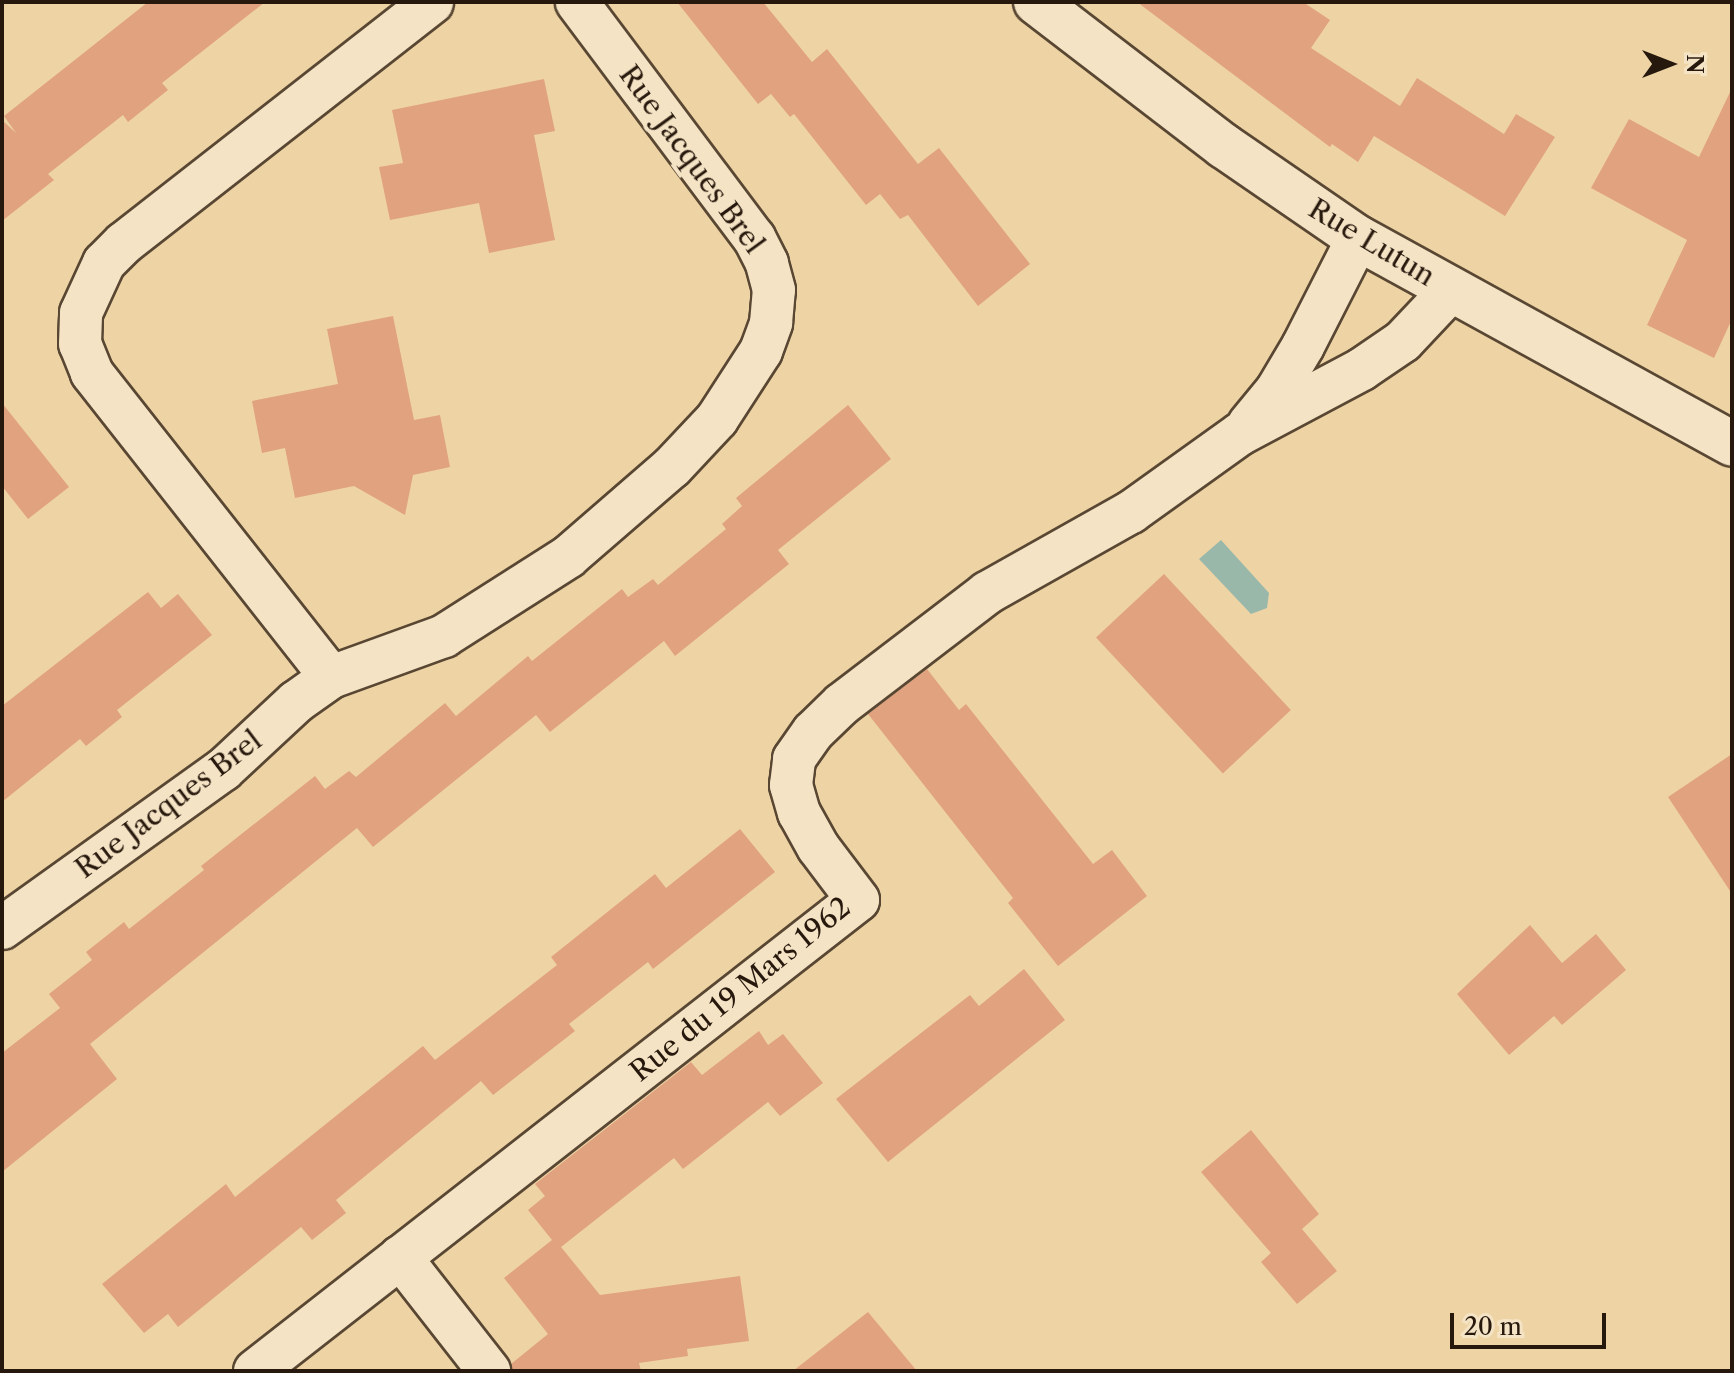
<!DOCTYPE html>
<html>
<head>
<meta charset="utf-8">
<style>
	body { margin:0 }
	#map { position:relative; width:1734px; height:1373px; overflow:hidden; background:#eed4a5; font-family:"Libre Caslon Text",serif }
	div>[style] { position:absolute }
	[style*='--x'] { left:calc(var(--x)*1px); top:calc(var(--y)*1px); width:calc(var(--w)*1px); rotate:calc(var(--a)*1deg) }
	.water>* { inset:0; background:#99b8aa }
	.building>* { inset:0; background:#e1a27f; transform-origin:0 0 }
	.roads { filter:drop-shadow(2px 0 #594733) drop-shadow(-2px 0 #594733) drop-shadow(0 2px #594733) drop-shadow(0 -2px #594733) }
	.street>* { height:42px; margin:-21px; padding:0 21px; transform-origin:21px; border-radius:21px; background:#f4e3c4 }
	.secondary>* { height:44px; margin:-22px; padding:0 22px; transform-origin:22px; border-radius:22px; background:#f4e3c4 }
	span { translate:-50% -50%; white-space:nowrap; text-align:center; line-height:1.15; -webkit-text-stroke:8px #f4e3c4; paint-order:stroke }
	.street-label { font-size:28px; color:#27180d }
	.frame { position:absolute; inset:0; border:4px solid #27180d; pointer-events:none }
	.north { position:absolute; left:1630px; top:24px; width:80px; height:80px; -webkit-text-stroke:6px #f4e3c4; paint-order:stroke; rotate:90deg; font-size:22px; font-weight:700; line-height:32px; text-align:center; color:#27180d }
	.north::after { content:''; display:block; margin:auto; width:28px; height:36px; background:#27180d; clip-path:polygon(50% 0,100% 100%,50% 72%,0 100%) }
	.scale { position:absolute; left:1450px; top:1313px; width:156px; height:36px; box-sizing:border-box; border:4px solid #27180d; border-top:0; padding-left:10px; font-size:24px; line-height:28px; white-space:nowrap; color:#27180d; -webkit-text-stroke:6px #f4e3c4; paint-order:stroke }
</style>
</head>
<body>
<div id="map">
	<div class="water">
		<i style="clip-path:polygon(1221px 540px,1269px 593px,1267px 608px,1251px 614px,1199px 559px)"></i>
	</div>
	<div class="building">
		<i style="clip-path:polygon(148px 2px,265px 2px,162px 83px,168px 90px,128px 122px,123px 115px,48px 174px,54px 180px,2px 221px,2px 120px,16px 133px,4px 116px)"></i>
		<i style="clip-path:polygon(677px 2px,763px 2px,812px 62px,827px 49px,918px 164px,939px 148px,1030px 264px,978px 306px,908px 215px,900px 219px,880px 194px,866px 205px,794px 114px,790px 117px,771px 94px,758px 104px)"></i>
		<i style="clip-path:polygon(1137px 2px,1303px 2px,1330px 20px,1311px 48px,1400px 106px,1417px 78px,1504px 134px,1516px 114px,1555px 137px,1505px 216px,1374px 136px,1358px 162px,1332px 144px,1330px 147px)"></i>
		<i style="clip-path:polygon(544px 79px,555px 131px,534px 135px,555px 240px,489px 253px,479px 203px,390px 220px,379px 167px,403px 163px,392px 110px)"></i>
		<i style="clip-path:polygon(1732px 88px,1732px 319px,1714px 358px,1647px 325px,1687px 240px,1591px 188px,1629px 119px,1699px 157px)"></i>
		<i style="clip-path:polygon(393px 316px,414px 420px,440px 415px,450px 467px,413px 475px,405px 515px,354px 486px,295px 498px,285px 448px,262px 453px,252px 401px,338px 384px,327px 329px)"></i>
		<i style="clip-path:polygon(2px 403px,69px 487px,28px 519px,2px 486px)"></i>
		<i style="clip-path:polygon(848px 405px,891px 459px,778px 550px,789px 564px,675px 656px,664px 641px,550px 732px,536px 715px,373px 847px,357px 828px,90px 1044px,117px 1079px,2px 1172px,2px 1053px,60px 1008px,49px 994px,92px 960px,86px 952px,124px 922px,129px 929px,204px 870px,201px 866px,315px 776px,325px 789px,349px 771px,356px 777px,445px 703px,456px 716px,528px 656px,532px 661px,622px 589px,628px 597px,653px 579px,658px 585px,726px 529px,722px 524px,742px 506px,736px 498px)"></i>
		<i style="left:1164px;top:574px;width:186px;height:93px;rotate:47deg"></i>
		<i style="clip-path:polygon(148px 592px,161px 608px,178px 594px,212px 635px,117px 710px,122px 717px,86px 746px,80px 739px,2px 802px,2px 706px)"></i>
		<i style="clip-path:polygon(927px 669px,959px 710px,966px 704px,1093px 864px,1112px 850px,1147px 896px,1058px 966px,1008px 903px,1013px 898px,868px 714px)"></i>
		<i style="clip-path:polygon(1732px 754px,1732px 894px,1668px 797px)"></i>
		<i style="clip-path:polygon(740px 829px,775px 872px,653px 969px,648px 962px,569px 1024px,575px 1031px,493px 1095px,481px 1081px,336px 1200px,346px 1213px,312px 1240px,301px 1227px,178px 1327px,168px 1314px,144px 1333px,102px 1284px,226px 1184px,235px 1197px,423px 1046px,435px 1060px,557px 965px,551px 957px,655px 874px,666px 888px)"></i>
		<i style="clip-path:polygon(1530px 925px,1562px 963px,1596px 934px,1626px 970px,1562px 1025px,1554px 1016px,1509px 1055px,1457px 994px)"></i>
		<i style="clip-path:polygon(1024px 969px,1065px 1020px,888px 1162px,836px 1099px,970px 995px,979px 1006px)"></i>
		<i style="clip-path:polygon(759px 1031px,768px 1045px,783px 1034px,823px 1083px,780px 1116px,768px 1102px,683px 1169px,674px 1158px,561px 1247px,600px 1295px,740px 1276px,749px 1341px,687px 1349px,688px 1356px,639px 1363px,641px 1371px,512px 1371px,511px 1364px,548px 1334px,504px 1278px,552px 1240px,528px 1210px,545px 1196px,535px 1184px,691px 1062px,702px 1075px)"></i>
		<i style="clip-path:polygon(1251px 1130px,1319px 1214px,1302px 1229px,1337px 1271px,1297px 1304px,1261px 1262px,1271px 1253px,1201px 1172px)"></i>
		<i style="clip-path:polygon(868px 1312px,917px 1371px,793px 1371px)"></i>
	</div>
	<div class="roads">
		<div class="street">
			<i style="--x:1249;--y:424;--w:44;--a:-50.5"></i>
			<i style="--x:1277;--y:390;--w:51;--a:-59.4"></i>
			<i style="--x:1303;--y:346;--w:121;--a:-63"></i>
			<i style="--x:331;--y:677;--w:387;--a:-128.2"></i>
			<i style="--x:92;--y:373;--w:31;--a:-112"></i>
			<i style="--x:80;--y:344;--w:31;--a:-88"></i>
			<i style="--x:81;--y:313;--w:55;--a:-65.3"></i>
			<i style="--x:104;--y:263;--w:28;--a:-45"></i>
			<i style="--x:124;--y:243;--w:391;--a:-38"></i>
			<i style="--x:2;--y:928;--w:272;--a:-35.6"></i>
			<i style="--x:223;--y:770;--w:100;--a:-43"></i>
			<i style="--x:296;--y:702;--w:43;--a:-35.5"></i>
			<i style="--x:331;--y:677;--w:120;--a:-19.9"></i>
			<i style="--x:444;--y:636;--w:147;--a:-32.5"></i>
			<i style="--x:568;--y:557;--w:138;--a:-40.9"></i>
			<i style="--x:672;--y:467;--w:66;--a:-46.8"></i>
			<i style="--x:717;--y:419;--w:81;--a:-57.1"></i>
			<i style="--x:761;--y:351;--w:30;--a:-70"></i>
			<i style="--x:771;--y:323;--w:33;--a:-85"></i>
			<i style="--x:774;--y:290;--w:28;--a:-105"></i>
			<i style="--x:767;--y:263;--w:28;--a:-117"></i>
			<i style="--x:754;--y:238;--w:295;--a:-126.9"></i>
			<i style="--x:400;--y:1257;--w:145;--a:52"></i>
			<i style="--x:255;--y:1371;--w:765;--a:-37.99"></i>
			<i style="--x:858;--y:900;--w:66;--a:-127"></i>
			<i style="--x:818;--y:847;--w:39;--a:-119"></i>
			<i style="--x:799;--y:813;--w:29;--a:-106"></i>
			<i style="--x:791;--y:785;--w:26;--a:-83"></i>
			<i style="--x:794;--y:759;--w:33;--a:-55"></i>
			<i style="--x:813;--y:732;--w:40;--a:-44"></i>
			<i style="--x:842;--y:704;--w:183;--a:-37.4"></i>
			<i style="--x:987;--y:593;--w:165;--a:-29.4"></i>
			<i style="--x:1131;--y:512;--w:134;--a:-35.6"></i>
			<i style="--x:1240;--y:434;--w:138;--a:-28"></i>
			<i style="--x:1362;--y:369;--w:50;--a:-34.3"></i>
			<i style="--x:1403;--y:341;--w:70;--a:-46.7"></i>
		</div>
		<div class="secondary">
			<i style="--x:1036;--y:2;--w:237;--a:37.5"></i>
			<i style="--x:1224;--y:146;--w:163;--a:34.5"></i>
			<i style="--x:1358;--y:238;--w:427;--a:28.8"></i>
		</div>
	</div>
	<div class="street-label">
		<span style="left:692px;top:159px;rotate:54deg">Rue Jacques Brel</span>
		<span style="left:1372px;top:242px;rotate:31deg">Rue Lutun</span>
		<span style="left:168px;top:804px;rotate:-37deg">Rue Jacques Brel</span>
		<span style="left:740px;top:989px;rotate:-39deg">Rue du 19 Mars 1962</span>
	</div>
	<div class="frame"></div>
	<div class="north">N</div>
	<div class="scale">20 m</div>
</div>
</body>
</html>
